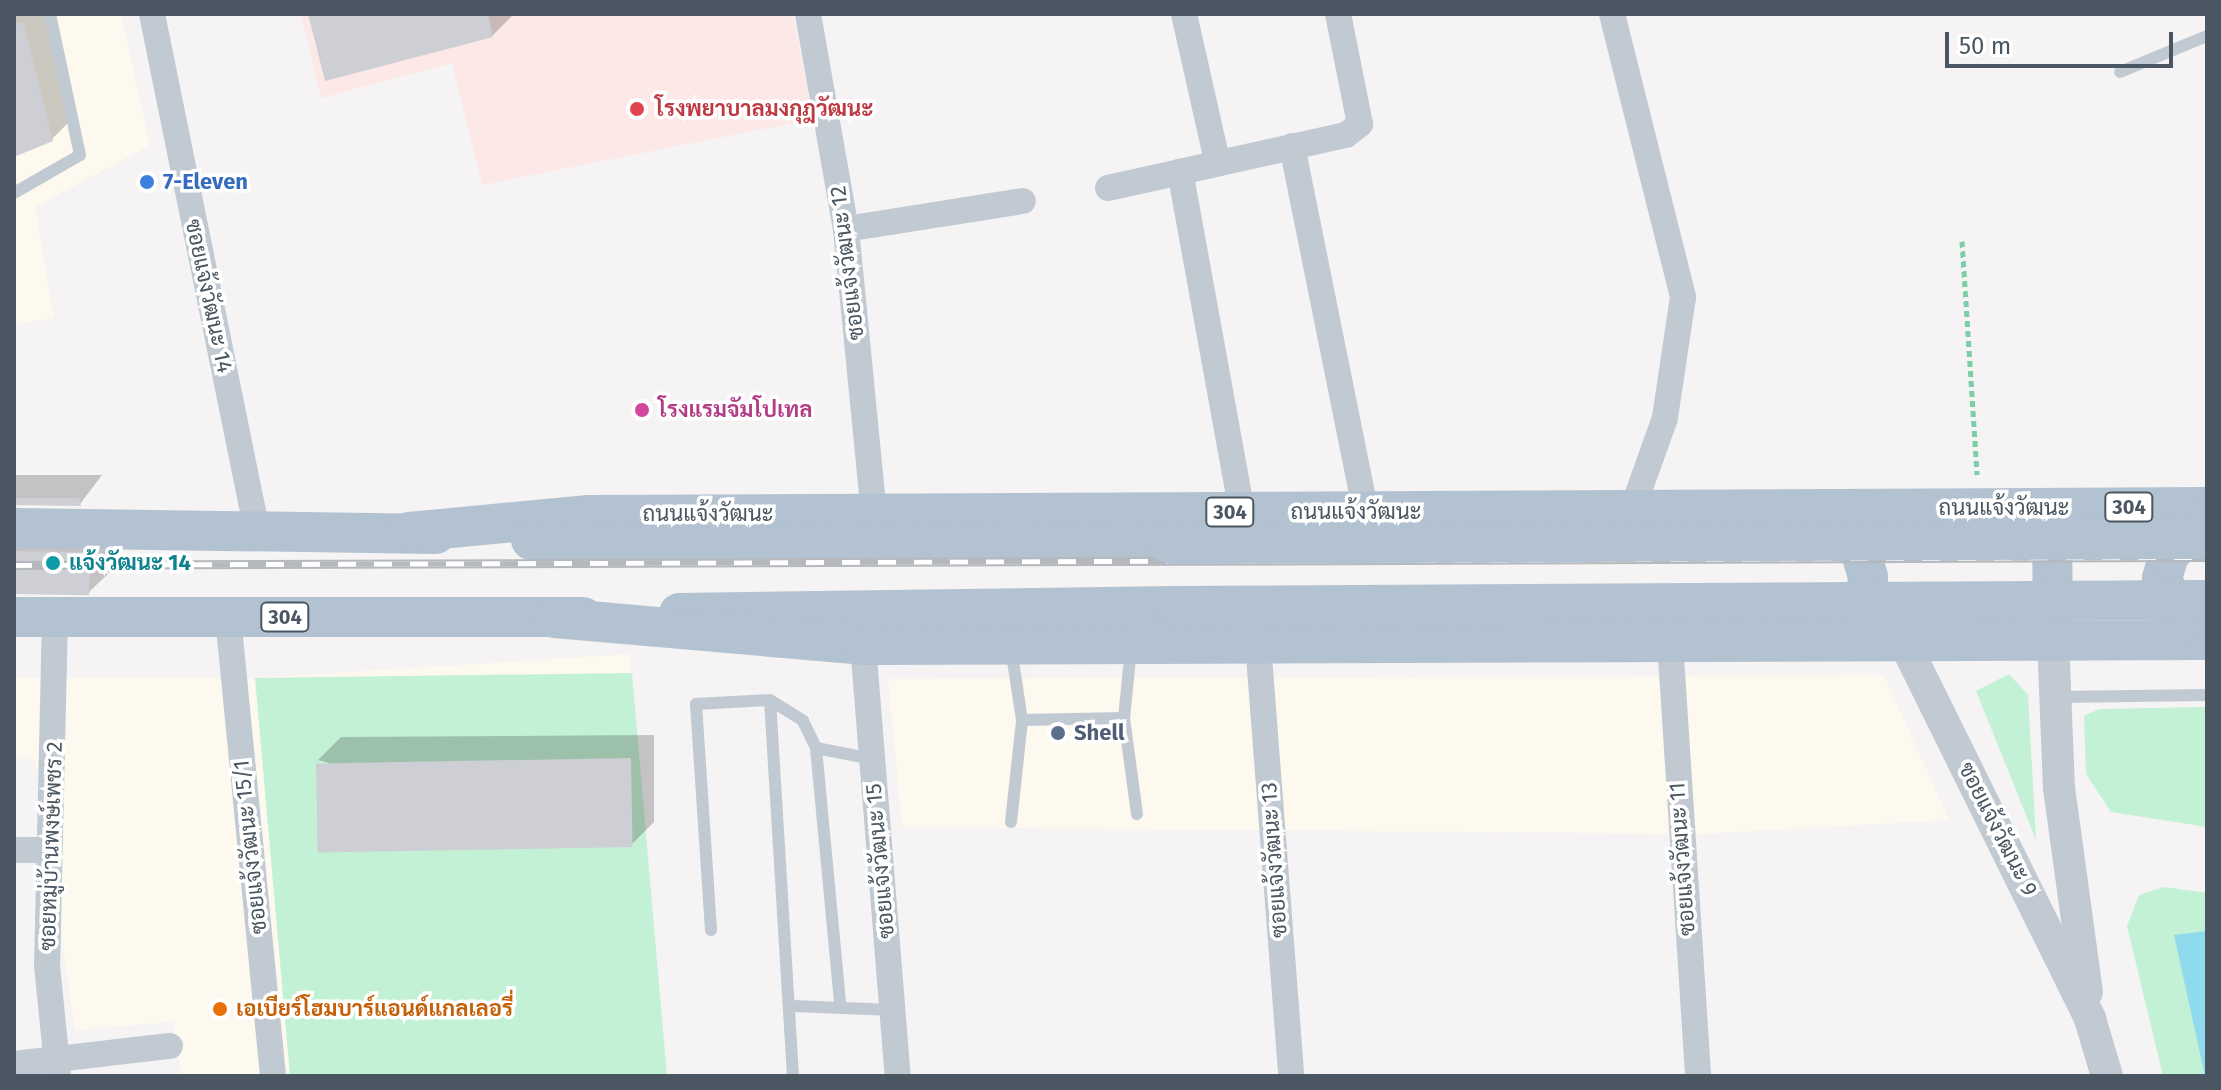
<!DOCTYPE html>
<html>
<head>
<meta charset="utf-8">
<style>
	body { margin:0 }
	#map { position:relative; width:2221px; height:1090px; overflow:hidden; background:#f5f3f3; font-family:"Fira Sans",Sarabun,sans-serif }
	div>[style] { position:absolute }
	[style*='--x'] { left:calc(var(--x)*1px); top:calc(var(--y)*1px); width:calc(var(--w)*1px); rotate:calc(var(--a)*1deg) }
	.commercial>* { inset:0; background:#fdf9ef }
	.medical>* { inset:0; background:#fce8e6 }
	.green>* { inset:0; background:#c3f1d5 }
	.water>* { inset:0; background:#90daee }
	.shadow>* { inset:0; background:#0003 }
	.building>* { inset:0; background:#cdcfd5; transform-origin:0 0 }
	.path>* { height:5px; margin-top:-2.5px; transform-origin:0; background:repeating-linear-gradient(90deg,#7ad0a6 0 6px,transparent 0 10px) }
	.service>* { height:12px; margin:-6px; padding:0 6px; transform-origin:6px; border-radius:6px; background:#c1cad2 }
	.minor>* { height:26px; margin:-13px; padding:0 13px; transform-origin:13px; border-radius:13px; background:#c1cad2 }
	.tertiary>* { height:32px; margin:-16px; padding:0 16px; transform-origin:16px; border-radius:16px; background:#c1cad2 }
	.primary>* { height:40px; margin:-20px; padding:0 20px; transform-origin:20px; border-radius:20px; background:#b3c2d1 }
	.rail>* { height:9px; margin-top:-4.5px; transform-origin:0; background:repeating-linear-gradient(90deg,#fff 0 18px,#b5b8bd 0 36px); box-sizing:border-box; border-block:2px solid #b5b8bd }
	.primary-bridge>* { height:40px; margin:-20px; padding:0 20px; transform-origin:20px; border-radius:20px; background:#b3c2d1 }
	.dots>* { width:22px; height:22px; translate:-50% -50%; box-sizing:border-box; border:4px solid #fff; border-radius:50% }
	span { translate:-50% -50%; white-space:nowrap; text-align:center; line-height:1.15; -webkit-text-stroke:7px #fff; paint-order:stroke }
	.shield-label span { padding:2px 6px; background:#fff; border:2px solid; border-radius:6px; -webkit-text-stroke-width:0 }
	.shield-label { font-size:20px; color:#4a5661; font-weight:700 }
	.health-label { font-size:22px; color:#be3a42; font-weight:700 }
	.left { translate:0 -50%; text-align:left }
	.shop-label { font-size:22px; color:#366cbe; font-weight:700 }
	.street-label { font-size:22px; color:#4a5661 }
	.hotel-label { font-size:22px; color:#b23c85; font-weight:700 }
	.culture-label { font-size:22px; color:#0d838f; font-weight:700 }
	.service-label { font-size:22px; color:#4e5e75; font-weight:700 }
	.food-label { font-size:22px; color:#c56008; font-weight:700 }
	.frame { position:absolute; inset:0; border:16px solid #4a5661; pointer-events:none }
	.scale { position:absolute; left:1945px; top:32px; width:228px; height:36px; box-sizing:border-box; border:4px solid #4a5661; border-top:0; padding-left:10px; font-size:24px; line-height:28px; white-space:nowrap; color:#4a5661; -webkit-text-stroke:6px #fff; paint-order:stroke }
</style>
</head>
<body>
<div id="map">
	<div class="commercial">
		<i style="clip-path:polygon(14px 14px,121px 14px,150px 145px,35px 207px,54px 318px,14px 324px)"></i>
		<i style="clip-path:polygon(630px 654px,667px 1076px,181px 1076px,173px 1022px,75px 1030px,35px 759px,14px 759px,14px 678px,255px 678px)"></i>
		<i style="clip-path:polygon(1884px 675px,1949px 820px,1702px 834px,902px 827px,888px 679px)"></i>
	</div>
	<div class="medical">
		<i style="clip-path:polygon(301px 14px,793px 14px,813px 119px,482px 185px,452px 63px,321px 98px)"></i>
	</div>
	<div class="green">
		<i style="clip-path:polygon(632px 673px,667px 1076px,290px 1076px,255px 678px)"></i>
		<i style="clip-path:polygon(2009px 674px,2028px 695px,2036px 840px,1976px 691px)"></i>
		<i style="clip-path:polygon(2207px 707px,2207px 827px,2111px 812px,2086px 774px,2084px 716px,2099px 709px)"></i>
		<i style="clip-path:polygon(2164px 887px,2207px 893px,2207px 1076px,2163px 1076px,2127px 926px,2139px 895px)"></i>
	</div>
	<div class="water">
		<i style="clip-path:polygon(2207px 931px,2207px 1076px,2205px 1076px,2174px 935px)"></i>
	</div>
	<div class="shadow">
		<i style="clip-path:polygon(14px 14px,50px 14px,75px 116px,51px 140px,14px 155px)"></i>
		<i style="clip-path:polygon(310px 14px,514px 14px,492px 36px)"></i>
		<i style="clip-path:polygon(14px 475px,102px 475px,80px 504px,14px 505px,37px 528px,113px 530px,113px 569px,89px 592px,14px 594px,14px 608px)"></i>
		<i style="clip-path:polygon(654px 735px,654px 822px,631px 845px,318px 760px,341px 737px)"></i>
	</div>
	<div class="building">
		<i style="clip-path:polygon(308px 14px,488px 14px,493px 37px,325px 81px)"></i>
		<i style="clip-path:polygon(23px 22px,53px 141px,14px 157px,14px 23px)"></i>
		<i style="clip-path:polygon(14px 498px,79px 498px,81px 506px,14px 505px)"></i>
		<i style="left:14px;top:551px;width:76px;height:43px;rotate:1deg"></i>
		<i style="left:631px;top:758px;width:89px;height:315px;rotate:89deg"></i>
	</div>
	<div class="path">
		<i style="--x:1962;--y:241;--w:234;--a:86.3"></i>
	</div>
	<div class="service">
		<i style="--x:2120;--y:72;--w:94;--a:-22.5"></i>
		<i style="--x:14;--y:193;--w:76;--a:-29.9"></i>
		<i style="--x:80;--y:155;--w:144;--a:-102"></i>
		<i style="--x:1011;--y:648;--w:73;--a:81.3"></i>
		<i style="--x:1131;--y:648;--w:70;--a:95.7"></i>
		<i style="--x:1124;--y:718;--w:97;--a:82.3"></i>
		<i style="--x:2058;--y:697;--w:149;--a:-0.8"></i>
		<i style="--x:770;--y:700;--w:377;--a:86.5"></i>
		<i style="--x:816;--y:748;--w:256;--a:84.6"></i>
		<i style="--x:1011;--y:822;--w:103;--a:-83.8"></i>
		<i style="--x:1022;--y:720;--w:102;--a:-1.1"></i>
		<i style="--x:711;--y:930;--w:226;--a:-93.8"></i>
		<i style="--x:696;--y:704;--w:74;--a:-3.1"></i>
		<i style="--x:770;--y:700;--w:39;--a:32"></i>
		<i style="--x:803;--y:721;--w:30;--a:64"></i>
		<i style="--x:816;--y:748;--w:57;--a:11.1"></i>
		<i style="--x:793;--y:1006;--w:100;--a:2.3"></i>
	</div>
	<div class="minor">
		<i style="--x:152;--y:14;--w:528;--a:78.52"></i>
		<i style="--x:808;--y:14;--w:218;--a:80"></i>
		<i style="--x:846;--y:229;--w:285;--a:84.4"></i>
		<i style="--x:1184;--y:14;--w:151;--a:77.3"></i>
		<i style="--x:1612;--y:14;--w:292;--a:75.9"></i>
		<i style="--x:1683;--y:297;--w:122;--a:98.5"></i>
		<i style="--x:1665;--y:418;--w:98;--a:109.7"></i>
		<i style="--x:1292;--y:146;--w:373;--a:78.6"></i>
		<i style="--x:1108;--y:188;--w:74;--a:-12.5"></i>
		<i style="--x:846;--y:229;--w:179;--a:-9"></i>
		<i style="--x:1242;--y:512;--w:346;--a:-100.3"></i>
		<i style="--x:1180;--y:172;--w:170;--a:-12.6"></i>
		<i style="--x:1346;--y:135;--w:18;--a:-38"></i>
		<i style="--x:1360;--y:124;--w:112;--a:-101.3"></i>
		<i style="--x:55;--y:616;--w:349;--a:91.3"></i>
		<i style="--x:47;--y:965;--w:112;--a:84.3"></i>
		<i style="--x:228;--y:617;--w:461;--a:84.4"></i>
		<i style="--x:1670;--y:641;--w:436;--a:86.3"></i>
		<i style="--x:1258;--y:643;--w:434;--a:85.6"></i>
		<i style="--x:863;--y:645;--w:432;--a:85.4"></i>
		<i style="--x:14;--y:850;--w:34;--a:0"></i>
		<i style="--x:14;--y:1064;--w:157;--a:-6.6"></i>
	</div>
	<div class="tertiary">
		<i style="--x:2053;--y:639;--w:149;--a:87.7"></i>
		<i style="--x:2059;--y:788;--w:206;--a:82.2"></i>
		<i style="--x:1903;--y:640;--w:423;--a:63.7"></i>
		<i style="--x:2090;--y:1019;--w:59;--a:73.4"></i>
	</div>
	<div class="primary">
		<i style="--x:2052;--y:508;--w:128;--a:89.6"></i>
		<i style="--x:1838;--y:517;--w:23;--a:43"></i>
		<i style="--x:1855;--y:533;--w:46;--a:73.5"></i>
		<i style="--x:1868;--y:577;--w:25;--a:95"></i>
		<i style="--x:1866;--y:602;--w:31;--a:119"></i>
		<i style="--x:14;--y:528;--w:422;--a:0.8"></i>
		<i style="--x:409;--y:532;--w:181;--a:-5.4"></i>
		<i style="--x:589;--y:515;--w:1618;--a:-0.28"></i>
		<i style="--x:531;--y:540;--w:640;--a:0.36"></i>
		<i style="--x:679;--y:613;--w:495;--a:-0.8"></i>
		<i style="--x:14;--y:617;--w:569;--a:0"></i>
		<i style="--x:555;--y:618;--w:309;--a:5"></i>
		<i style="--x:863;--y:645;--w:1344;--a:-0.21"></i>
		<i style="--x:2181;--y:628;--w:53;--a:-110.8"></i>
		<i style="--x:2162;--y:578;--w:24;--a:-73"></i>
		<i style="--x:2169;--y:555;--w:50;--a:-46.6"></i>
	</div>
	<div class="rail">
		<i style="--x:14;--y:565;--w:2193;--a:-0.21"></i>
	</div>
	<div class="primary-bridge">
		<i style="--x:1171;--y:544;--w:1036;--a:-0.28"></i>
		<i style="--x:1174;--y:606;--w:1033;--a:-0.33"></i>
	</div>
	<div class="dots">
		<i style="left:637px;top:109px;background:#e0444e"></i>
		<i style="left:147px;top:182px;background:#3f7fe0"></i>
		<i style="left:642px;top:410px;background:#d1479c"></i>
		<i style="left:53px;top:563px;background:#0f9aa8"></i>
		<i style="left:1058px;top:733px;background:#5c6f8a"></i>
		<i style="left:220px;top:1009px;background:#e8710a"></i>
	</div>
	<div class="shield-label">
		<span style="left:2129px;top:507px">304</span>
		<span style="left:1230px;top:512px">304</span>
		<span style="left:285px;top:617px">304</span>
	</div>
	<div class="health-label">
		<span class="left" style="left:655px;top:109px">โรงพยาบาลมงกุฎวัฒนะ</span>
	</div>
	<div class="shop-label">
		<span class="left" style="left:163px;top:182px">7-Eleven</span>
	</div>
	<div class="street-label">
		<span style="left:847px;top:263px;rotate:-97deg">ซอยแจ้งวัฒนะ 12</span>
		<span style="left:209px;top:296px;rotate:78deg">ซอยแจ้งวัฒนะ 14</span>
		<span style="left:2004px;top:508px">ถนนแจ้งวัฒนะ</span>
		<span style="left:1356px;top:512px">ถนนแจ้งวัฒนะ</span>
		<span style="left:708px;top:514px">ถนนแจ้งวัฒนะ</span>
		<span style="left:1998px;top:829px;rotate:63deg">ซอยแจ้งวัฒนะ 9</span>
		<span style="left:51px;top:846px;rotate:-88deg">ซอยหมู่บ้านพงษ์เพชร 2</span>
		<span style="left:250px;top:847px;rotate:-96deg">ซอยแจ้งวัฒนะ 15/1</span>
		<span style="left:1682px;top:859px;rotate:-94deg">ซอยแจ้งวัฒนะ 11</span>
		<span style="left:1274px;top:860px;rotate:-94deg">ซอยแจ้งวัฒนะ 13</span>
		<span style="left:880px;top:861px;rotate:-95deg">ซอยแจ้งวัฒนะ 15</span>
	</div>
	<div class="hotel-label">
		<span class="left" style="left:658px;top:410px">โรงแรมจัมโปเทล</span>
	</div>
	<div class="culture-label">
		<span class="left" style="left:69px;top:563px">แจ้งวัฒนะ 14</span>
	</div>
	<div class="service-label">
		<span class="left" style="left:1074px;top:733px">Shell</span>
	</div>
	<div class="food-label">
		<span class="left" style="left:236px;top:1009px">เอเบียร์โฮมบาร์แอนด์แกลเลอรี่</span>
	</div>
	<div class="frame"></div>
	<div class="scale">50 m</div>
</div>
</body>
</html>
